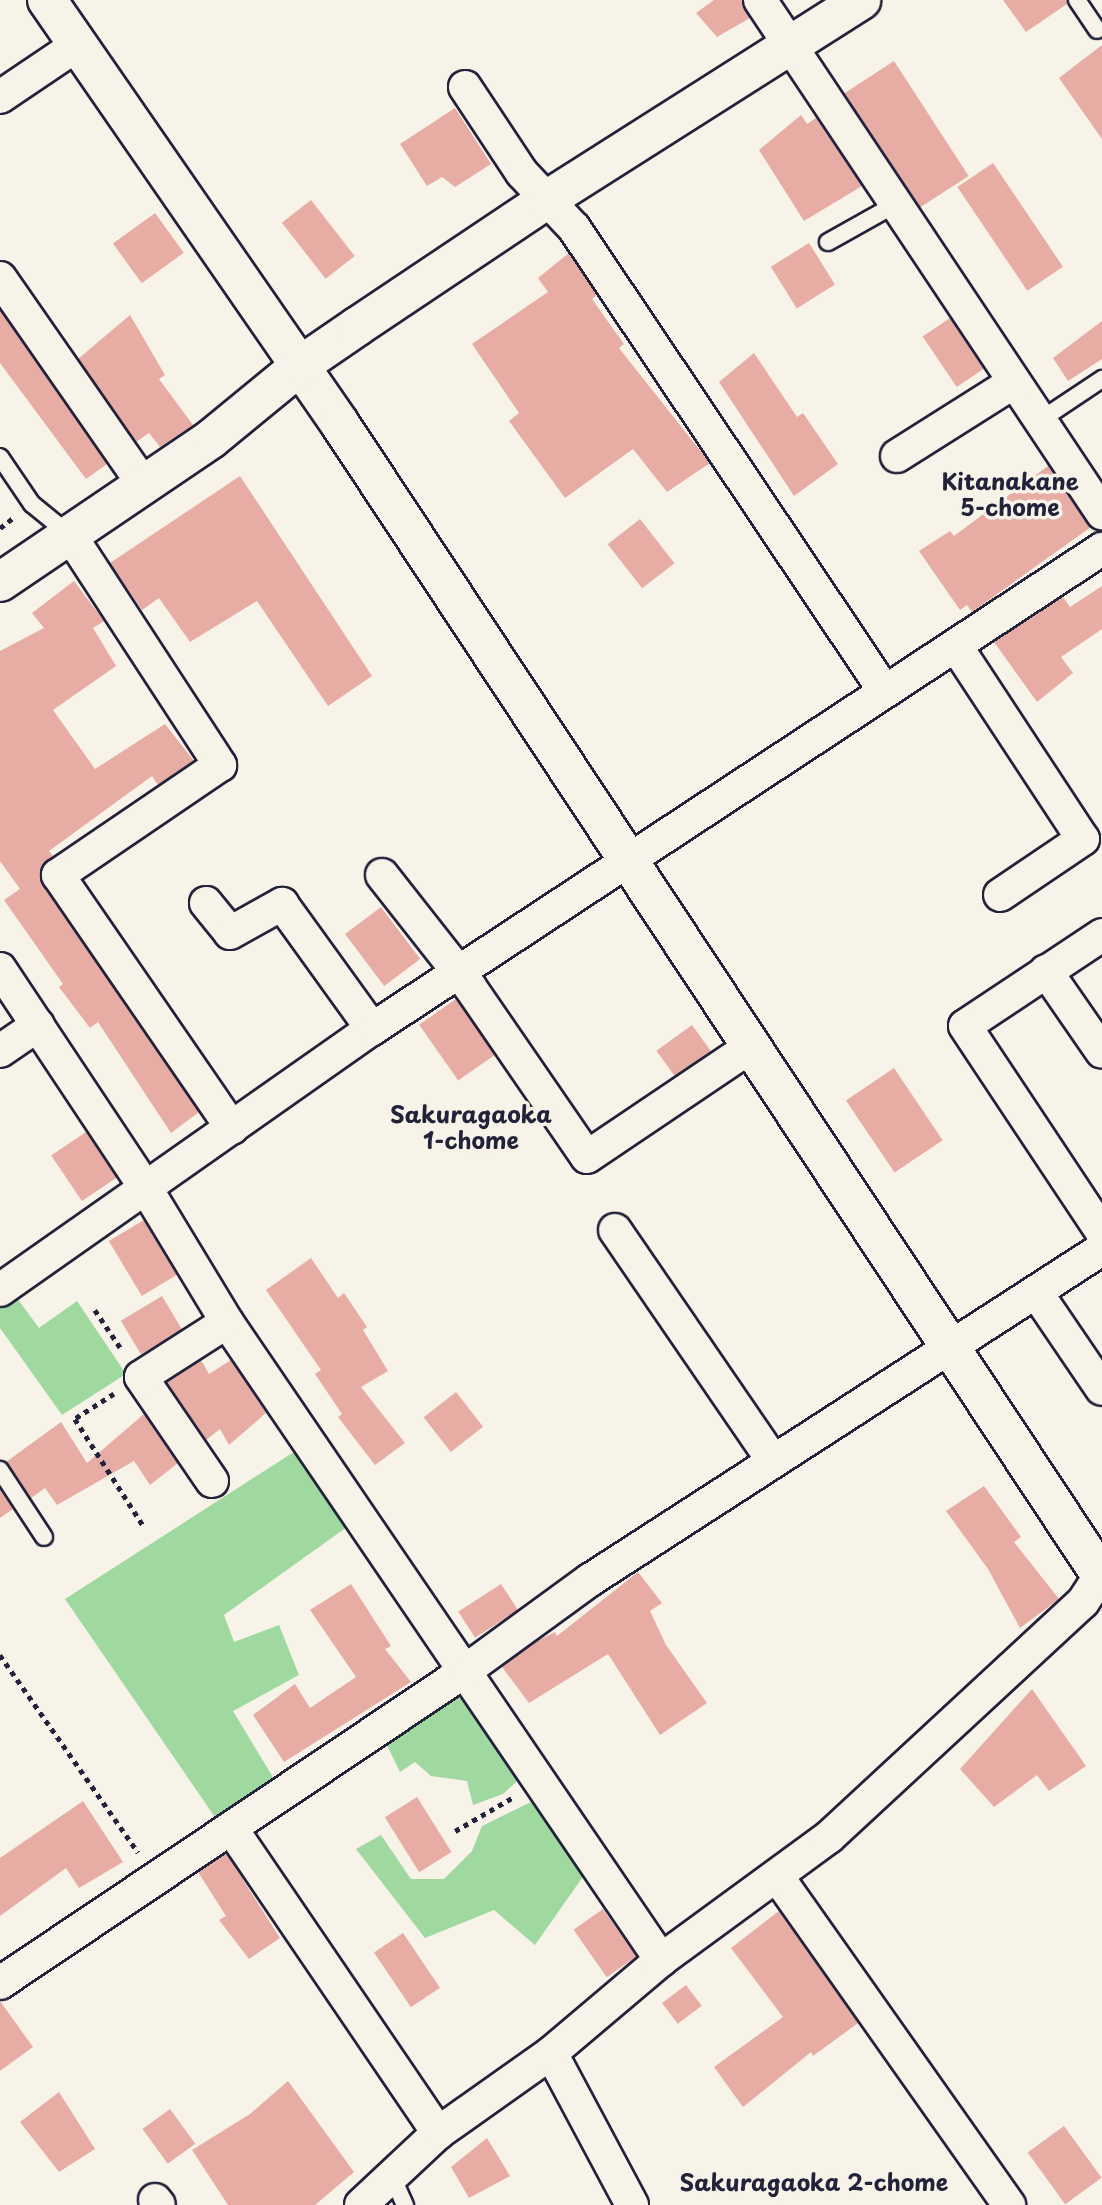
<!DOCTYPE html>
<html>
<head>
<meta charset="utf-8">
<style>
	body { margin:0 }
	#map { position:relative; width:1102px; height:2205px; overflow:hidden; background:#f7f3e8; font-family:"Playpen Sans",sans-serif }
	div>[style] { position:absolute }
	[style*='--x'] { left:calc(var(--x)*1px); top:calc(var(--y)*1px); width:calc(var(--w)*1px); rotate:calc(var(--a)*1deg) }
	.green>* { inset:0; background:#9fd99f }
	.building>* { inset:0; background:#e7ada5; transform-origin:0 0 }
	.path>* { height:4.5px; margin-top:-2.25px; transform-origin:0; background:repeating-linear-gradient(90deg,#22223b 0 5px,transparent 0 10px) }
	.roads { filter:drop-shadow(2px 0 #22223b) drop-shadow(-2px 0 #22223b) drop-shadow(0 2px #22223b) drop-shadow(0 -2px #22223b) }
	.service>* { height:16px; margin:-8px; padding:0 8px; transform-origin:8px; border-radius:8px; background:#f7f3e8 }
	.minor>* { height:32px; margin:-16px; padding:0 16px; transform-origin:16px; border-radius:16px; background:#f7f3e8 }
	.tertiary>* { height:38px; margin:-19px; padding:0 19px; transform-origin:19px; border-radius:19px; background:#f7f3e8 }
	span { translate:-50% -50%; white-space:nowrap; text-align:center; line-height:1.15; -webkit-text-stroke:7px #f7f3e8; paint-order:stroke }
	.neighbourhood-label { font-size:23px; color:#22223b; font-weight:700 }
</style>
</head>
<body>
<div id="map">
	<div class="green">
		<i style="clip-path:polygon(17px 1298px,39px 1328px,77px 1301px,126px 1374px,62px 1415px,0 1328px,0 1309px)"></i>
		<i style="clip-path:polygon(297px 1450px,347px 1527px,224px 1615px,234px 1642px,279px 1625px,299px 1675px,233px 1711px,277px 1784px,219px 1823px,65px 1599px)"></i>
		<i style="clip-path:polygon(461px 1688px,526px 1773px,503px 1794px,473px 1805px,467px 1781px,431px 1776px,415px 1762px,400px 1772px,383px 1737px)"></i>
		<i style="clip-path:polygon(537px 1799px,587px 1871px,535px 1945px,494px 1910px,425px 1938px,356px 1849px,381px 1835px,411px 1879px,444px 1879px,472px 1851px,482px 1826px)"></i>
	</div>
	<div class="building">
		<i style="clip-path:polygon(714px 0,742px 0,750px 18px,717px 37px,696px 13px)"></i>
		<i style="clip-path:polygon(1003px 0,1067px 0,1067px 4px,1026px 32px)"></i>
		<i style="clip-path:polygon(1102px 45px,1102px 139px,1059px 78px)"></i>
		<i style="left:894px;top:61px;width:137px;height:59px;rotate:57deg"></i>
		<i style="clip-path:polygon(455px 108px,491px 164px,455px 187px,442px 177px,427px 186px,400px 144px)"></i>
		<i style="clip-path:polygon(801px 115px,807px 124px,816px 118px,862px 186px,804px 221px,759px 150px)"></i>
		<i style="left:993px;top:163px;width:125px;height:43px;rotate:56deg"></i>
		<i style="left:311px;top:200px;width:71px;height:37px;rotate:52deg"></i>
		<i style="left:155px;top:213px;width:49px;height:52px;rotate:54deg"></i>
		<i style="left:809px;top:243px;width:49px;height:45px;rotate:58deg"></i>
		<i style="clip-path:polygon(569px 253px,597px 295px,592px 299px,624px 344px,619px 348px,710px 463px,667px 492px,633px 449px,565px 498px,509px 421px,519px 413px,472px 344px,548px 292px,538px 278px)"></i>
		<i style="clip-path:polygon(0 310px,107px 464px,86px 479px,0 363px)"></i>
		<i style="clip-path:polygon(130px 315px,165px 375px,159px 379px,193px 425px,160px 447px,149px 433px,136px 442px,78px 359px)"></i>
		<i style="left:950px;top:318px;width:61px;height:33px;rotate:56deg"></i>
		<i style="clip-path:polygon(1102px 321px,1102px 359px,1068px 381px,1053px 358px)"></i>
		<i style="clip-path:polygon(754px 353px,797px 417px,803px 413px,838px 464px,794px 496px,719px 382px)"></i>
		<i style="clip-path:polygon(1048px 466px,1091px 527px,972px 612px,967px 605px,960px 610px,919px 551px,950px 531px,954px 536px)"></i>
		<i style="clip-path:polygon(240px 476px,372px 676px,328px 706px,257px 601px,190px 642px,159px 598px,142px 610px,110px 563px)"></i>
		<i style="left:640px;top:519px;width:56px;height:41px;rotate:52deg"></i>
		<i style="clip-path:polygon(74px 581px,104px 621px,93px 628px,116px 666px,53px 710px,95px 769px,165px 724px,194px 761px,158px 785px,152px 776px,49px 851px,53px 856px,40px 876px,199px 1112px,171px 1133px,98px 1022px,90px 1028px,59px 987px,63px 984px,4px 900px,20px 889px,0 861px,0 651px,44px 628px,32px 613px)"></i>
		<i style="clip-path:polygon(1102px 586px,1102px 629px,1061px 657px,1073px 673px,1037px 702px,994px 642px,1063px 597px,1070px 607px)"></i>
		<i style="left:381px;top:907px;width:65px;height:45px;rotate:53deg"></i>
		<i style="left:456px;top:999px;width:68px;height:45px;rotate:55deg"></i>
		<i style="left:692px;top:1025px;width:32px;height:44px;rotate:54deg"></i>
		<i style="left:894px;top:1068px;width:87px;height:58px;rotate:56deg"></i>
		<i style="left:86px;top:1132px;width:55px;height:42px;rotate:56deg"></i>
		<i style="left:144px;top:1220px;width:64px;height:41px;rotate:59deg"></i>
		<i style="clip-path:polygon(311px 1258px,338px 1298px,344px 1293px,367px 1327px,363px 1330px,388px 1371px,361px 1387px,405px 1443px,375px 1465px,338px 1417px,342px 1414px,315px 1374px,321px 1370px,266px 1290px)"></i>
		<i style="left:162px;top:1296px;width:39px;height:48px;rotate:59deg"></i>
		<i style="clip-path:polygon(201px 1360px,209px 1374px,231px 1360px,266px 1413px,229px 1445px,220px 1429px,206px 1440px,167px 1382px)"></i>
		<i style="left:456px;top:1392px;width:44px;height:41px;rotate:52deg"></i>
		<i style="clip-path:polygon(144px 1414px,178px 1463px,150px 1485px,134px 1461px,57px 1505px,45px 1488px,31px 1498px,6px 1462px,61px 1422px,87px 1463px)"></i>
		<i style="clip-path:polygon(984px 1486px,1021px 1537px,1014px 1542px,1059px 1599px,1020px 1628px,988px 1569px,946px 1511px)"></i>
		<i style="clip-path:polygon(0 1489px,13px 1509px,0 1518px)"></i>
		<i style="clip-path:polygon(638px 1572px,662px 1603px,650px 1611px,666px 1645px,707px 1703px,660px 1735px,608px 1654px,529px 1703px,502px 1667px,537px 1641px,555px 1632px,557px 1636px)"></i>
		<i style="clip-path:polygon(351px 1584px,391px 1646px,385px 1649px,411px 1682px,284px 1762px,253px 1715px,295px 1684px,310px 1708px,356px 1677px,310px 1610px)"></i>
		<i style="left:501px;top:1584px;width:31px;height:51px;rotate:57deg"></i>
		<i style="clip-path:polygon(1032px 1689px,1086px 1766px,1049px 1791px,1037px 1775px,994px 1807px,960px 1769px)"></i>
		<i style="left:417px;top:1797px;width:65px;height:38px;rotate:58deg"></i>
		<i style="clip-path:polygon(83px 1801px,123px 1862px,79px 1888px,66px 1868px,0 1916px,0 1858px)"></i>
		<i style="clip-path:polygon(226px 1853px,280px 1938px,249px 1959px,219px 1920px,226px 1916px,198px 1872px)"></i>
		<i style="left:603px;top:1909px;width:58px;height:36px;rotate:55deg"></i>
		<i style="clip-path:polygon(779px 1911px,858px 2023px,813px 2056px,811px 2052px,743px 2107px,714px 2067px,783px 2017px,731px 1948px)"></i>
		<i style="left:403px;top:1933px;width:66px;height:35px;rotate:56deg"></i>
		<i style="left:686px;top:1985px;width:26px;height:30px;rotate:53deg"></i>
		<i style="clip-path:polygon(0 2001px,33px 2047px,0 2071px)"></i>
		<i style="clip-path:polygon(288px 2081px,354px 2172px,315px 2205px,228px 2205px,192px 2150px,250px 2114px)"></i>
		<i style="clip-path:polygon(59px 2092px,95px 2149px,59px 2172px,20px 2122px)"></i>
		<i style="left:170px;top:2109px;width:43px;height:34px;rotate:54deg"></i>
		<i style="left:1064px;top:2126px;width:64px;height:45px;rotate:54deg"></i>
		<i style="clip-path:polygon(487px 2138px,510px 2176px,469px 2198px,451px 2167px)"></i>
	</div>
	<div class="path">
		<i style="--x:0;--y:528;--w:16;--a:-38"></i>
		<i style="--x:95;--y:1310;--w:48;--a:56"></i>
		<i style="--x:114;--y:1394;--w:46;--a:147.3"></i>
		<i style="--x:75;--y:1419;--w:128;--a:57.4"></i>
		<i style="--x:0;--y:1655;--w:241;--a:55"></i>
		<i style="--x:455;--y:1831;--w:66;--a:-30.1"></i>
	</div>
	<div class="roads">
		<div class="service">
			<i style="--x:1077;--y:0;--w:36;--a:56"></i>
			<i style="--x:828;--y:242;--w:78;--a:-29.2"></i>
			<i style="--x:1039;--y:421;--w:76;--a:-33.7"></i>
			<i style="--x:0;--y:457;--w:57;--a:55.8"></i>
			<i style="--x:32;--y:504;--w:49;--a:39.2"></i>
			<i style="--x:0;--y:1470;--w:80;--a:56.7"></i>
			<i style="--x:392;--y:2176;--w:32;--a:66"></i>
		</div>
		<div class="minor">
			<i style="--x:760;--y:0;--w:617;--a:56.31"></i>
			<i style="--x:465;--y:87;--w:103;--a:56.5"></i>
			<i style="--x:522;--y:173;--w:76;--a:46.6"></i>
			<i style="--x:574;--y:228;--w:556;--a:56.14"></i>
			<i style="--x:0;--y:97;--w:93;--a:-34"></i>
			<i style="--x:0;--y:278;--w:252;--a:55.2"></i>
			<i style="--x:897;--y:456;--w:138;--a:-32.3"></i>
			<i style="--x:70;--y:535;--w:275;--a:56.9"></i>
			<i style="--x:220;--y:765;--w:196;--a:145.8"></i>
			<i style="--x:58;--y:875;--w:307;--a:55.5"></i>
			<i style="--x:956;--y:646;--w:231;--a:56.7"></i>
			<i style="--x:1083;--y:839;--w:100;--a:146"></i>
			<i style="--x:382;--y:875;--w:142;--a:51.8"></i>
			<i style="--x:470;--y:987;--w:206;--a:55.5"></i>
			<i style="--x:587;--y:1157;--w:200;--a:-34"></i>
			<i style="--x:206;--y:903;--w:38;--a:51"></i>
			<i style="--x:230;--y:933;--w:60;--a:-29.1"></i>
			<i style="--x:282;--y:904;--w:154;--a:54.2"></i>
			<i style="--x:1102;--y:935;--w:164;--a:146.4"></i>
			<i style="--x:965;--y:1026;--w:247;--a:56.4"></i>
			<i style="--x:0;--y:969;--w:265;--a:56.4"></i>
			<i style="--x:147;--y:1190;--w:154;--a:58.8"></i>
			<i style="--x:227;--y:1322;--w:772;--a:55.77"></i>
			<i style="--x:1046;--y:971;--w:98;--a:55.3"></i>
			<i style="--x:0;--y:1051;--w:46;--a:-34.4"></i>
			<i style="--x:615;--y:1230;--w:278;--a:55.6"></i>
			<i style="--x:0;--y:1290;--w:454;--a:-35.1"></i>
			<i style="--x:372;--y:1029;--w:874;--a:-33.33"></i>
			<i style="--x:1036;--y:1292;--w:117;--a:55.8"></i>
			<i style="--x:212;--y:1481;--w:126;--a:-124.3"></i>
			<i style="--x:141;--y:1377;--w:102;--a:-32.6"></i>
			<i style="--x:231;--y:1828;--w:369;--a:55.8"></i>
			<i style="--x:777;--y:1876;--w:403;--a:54.8"></i>
			<i style="--x:0;--y:1983;--w:560;--a:-33.86"></i>
			<i style="--x:465;--y:1671;--w:155;--a:-36.1"></i>
			<i style="--x:590;--y:1580;--w:610;--a:-32.88"></i>
			<i style="--x:551;--y:2053;--w:172;--a:61.9"></i>
			<i style="--x:155;--y:2200;--w:6;--a:51"></i>
			<i style="--x:361;--y:2205;--w:105;--a:-43.1"></i>
			<i style="--x:438;--y:2133;--w:138;--a:-35.3"></i>
			<i style="--x:551;--y:2053;--w:144;--a:-40.2"></i>
			<i style="--x:661;--y:1960;--w:208;--a:-36.2"></i>
			<i style="--x:829;--y:1837;--w:346;--a:-42.8"></i>
			<i style="--x:1083;--y:1602;--w:35;--a:-57"></i>
		</div>
		<div class="tertiary">
			<i style="--x:47;--y:0;--w:515;--a:55.35"></i>
			<i style="--x:340;--y:424;--w:1382;--a:56.54"></i>
			<i style="--x:0;--y:582;--w:255;--a:-34.1"></i>
			<i style="--x:211;--y:439;--w:117;--a:-39.4"></i>
			<i style="--x:301;--y:365;--w:69;--a:-34.4"></i>
			<i style="--x:358;--y:326;--w:229;--a:-33.8"></i>
			<i style="--x:548;--y:199;--w:371;--a:-32.4"></i>
		</div>
	</div>
	<div class="neighbourhood-label">
		<span style="left:1010px;top:494px">Kitanakane<br>5-chome</span>
		<span style="left:471px;top:1127px">Sakuragaoka<br>1-chome</span>
		<span style="left:814px;top:2182px">Sakuragaoka 2-chome</span>
	</div>
</div>
</body>
</html>
